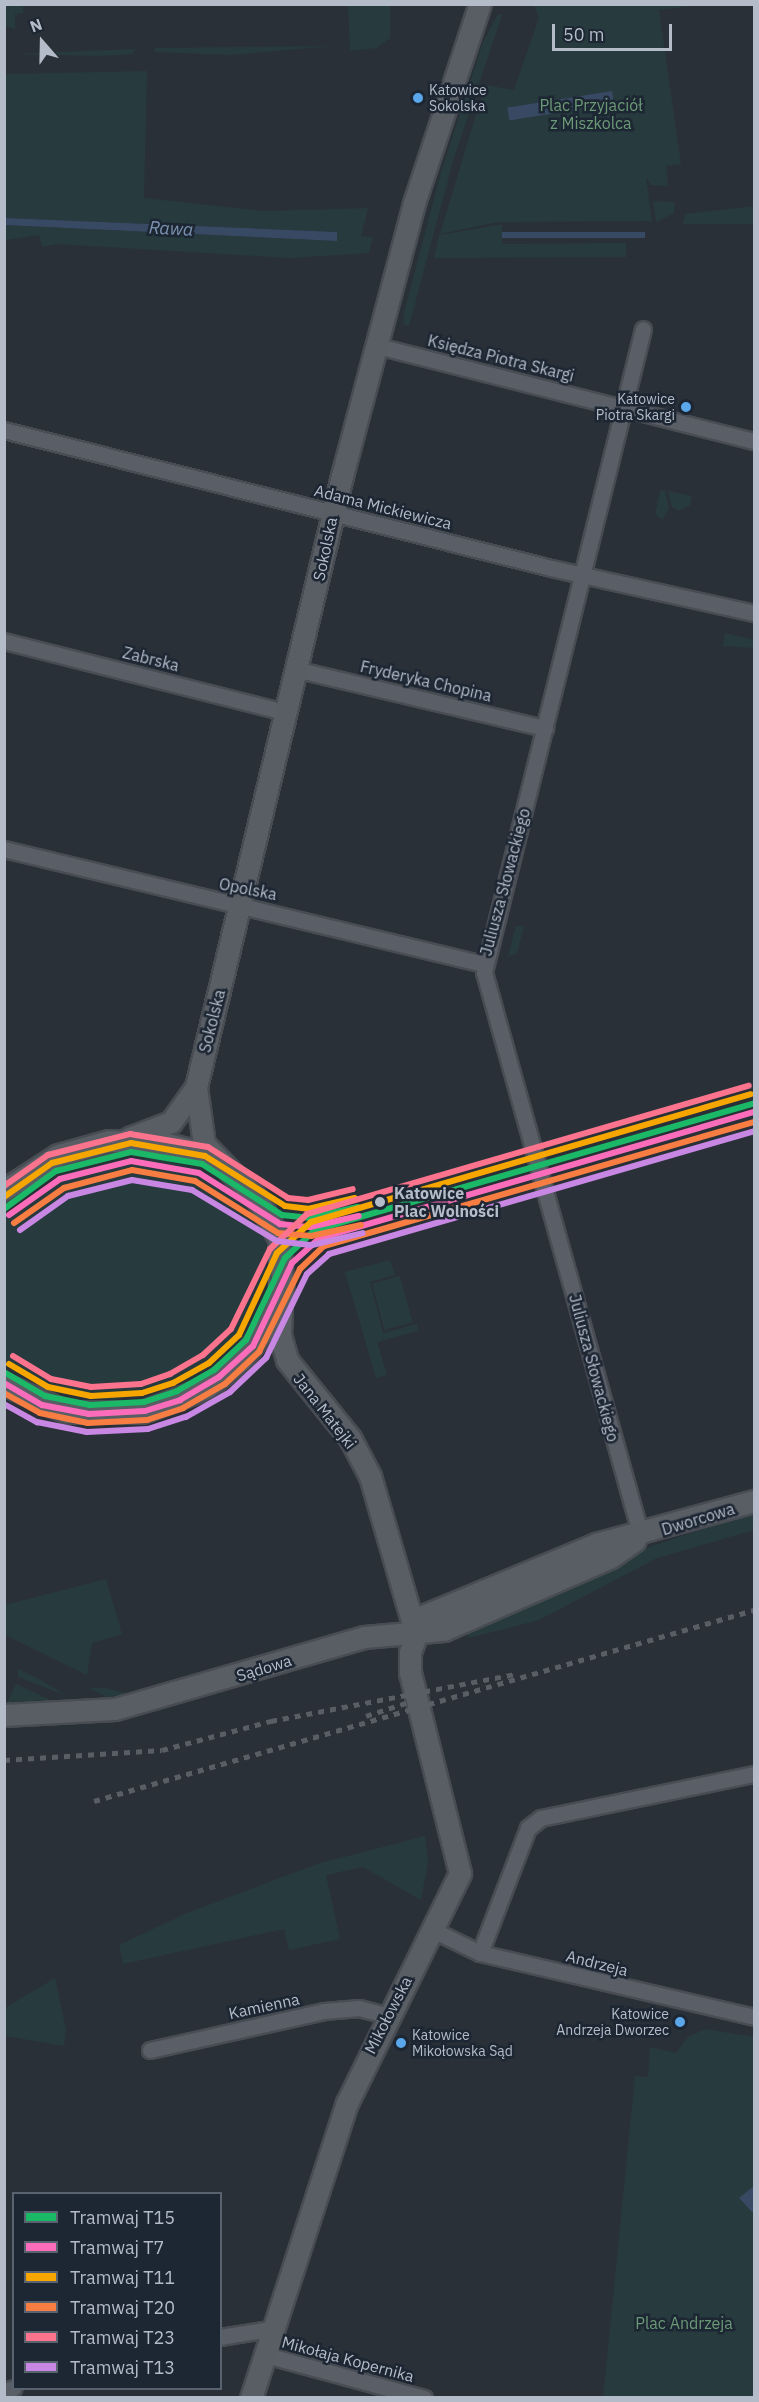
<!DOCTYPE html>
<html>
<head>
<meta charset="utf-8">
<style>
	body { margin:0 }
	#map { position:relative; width:759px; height:2402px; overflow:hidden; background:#2a3038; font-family:"IBM Plex Sans",sans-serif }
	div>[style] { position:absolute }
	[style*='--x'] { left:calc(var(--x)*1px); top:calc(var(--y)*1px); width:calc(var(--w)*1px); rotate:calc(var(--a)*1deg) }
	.green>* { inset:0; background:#273a3e; transform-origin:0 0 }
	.water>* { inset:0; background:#384963; transform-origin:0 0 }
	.roads { filter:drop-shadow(2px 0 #484c53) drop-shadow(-2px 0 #484c53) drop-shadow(0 2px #484c53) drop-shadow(0 -2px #484c53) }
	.street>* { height:15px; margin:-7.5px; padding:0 7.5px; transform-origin:7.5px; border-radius:7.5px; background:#5a5e66 }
	.secondary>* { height:21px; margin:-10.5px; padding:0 10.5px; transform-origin:10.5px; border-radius:10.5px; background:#595d64 }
	.tram>* { height:1.5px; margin:-0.75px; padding:0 0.75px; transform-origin:0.75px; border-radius:0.75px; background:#595d64 }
	.rail>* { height:4.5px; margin-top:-2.25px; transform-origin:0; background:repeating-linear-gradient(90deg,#595d64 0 6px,transparent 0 12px) }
	.tram-1>* { height:6px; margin:-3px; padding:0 3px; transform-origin:3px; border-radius:3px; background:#1ab867 }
	.tram-2>* { height:6px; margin:-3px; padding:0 3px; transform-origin:3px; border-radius:3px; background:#fb6dba }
	.tram-3>* { height:6px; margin:-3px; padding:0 3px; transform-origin:3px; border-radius:3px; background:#f7a600 }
	.tram-4>* { height:6px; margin:-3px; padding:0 3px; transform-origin:3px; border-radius:3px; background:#f77d43 }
	.tram-5>* { height:6px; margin:-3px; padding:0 3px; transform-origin:3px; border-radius:3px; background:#fc738d }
	.tram-6>* { height:6px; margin:-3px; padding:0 3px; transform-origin:3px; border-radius:3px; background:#c787e3 }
	.dots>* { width:16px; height:16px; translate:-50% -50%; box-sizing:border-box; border:3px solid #1d2633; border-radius:50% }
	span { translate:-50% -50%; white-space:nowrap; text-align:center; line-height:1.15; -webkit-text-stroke:5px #1d2633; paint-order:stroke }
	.bus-label { font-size:14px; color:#b4bcc9 }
	.left { translate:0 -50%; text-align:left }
	.right { translate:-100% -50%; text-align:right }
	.park-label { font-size:16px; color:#6b9a76 }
	.street-label { font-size:16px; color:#b4bcc9 }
	.stop-label { font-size:16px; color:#b4bcc9; font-weight:700 }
	.water-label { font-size:18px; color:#7c92b1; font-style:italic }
	.frame { position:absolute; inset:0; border:6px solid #b4bcc9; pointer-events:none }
	.legend { position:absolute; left:12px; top:2192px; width:210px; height:198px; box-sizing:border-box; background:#1d2633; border:2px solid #59626f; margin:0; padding:8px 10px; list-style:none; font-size:18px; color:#b4bcc9 }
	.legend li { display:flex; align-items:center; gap:12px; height:30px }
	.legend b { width:30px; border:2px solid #59626f }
	.north { position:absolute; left:12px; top:12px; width:60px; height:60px; -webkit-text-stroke:4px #1d2633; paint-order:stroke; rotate:340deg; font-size:16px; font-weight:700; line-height:24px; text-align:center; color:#b4bcc9 }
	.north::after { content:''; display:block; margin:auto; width:21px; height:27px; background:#b4bcc9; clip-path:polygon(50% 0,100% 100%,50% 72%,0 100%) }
	.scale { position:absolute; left:552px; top:24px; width:120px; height:27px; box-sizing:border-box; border:3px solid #b4bcc9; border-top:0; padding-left:8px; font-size:18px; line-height:21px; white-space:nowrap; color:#b4bcc9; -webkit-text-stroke:4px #1d2633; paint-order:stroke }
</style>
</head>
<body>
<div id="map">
	<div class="green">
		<i style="clip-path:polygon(5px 5px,23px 5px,23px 13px,15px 14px,15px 29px,5px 26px)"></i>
		<i style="clip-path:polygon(348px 5px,390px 5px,390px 38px,377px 48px,350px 51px)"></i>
		<i style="clip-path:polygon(534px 5px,699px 5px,659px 10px,681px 164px,666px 166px,668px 186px,651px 185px,646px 177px,652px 221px,498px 222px,440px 234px,485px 85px,514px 90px,539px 18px)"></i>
		<i style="clip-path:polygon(498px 14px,502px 15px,453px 161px,409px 326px,403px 324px,404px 313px,441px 172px,483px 42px)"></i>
		<i style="clip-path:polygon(331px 46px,232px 55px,155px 52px,155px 48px)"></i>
		<i style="clip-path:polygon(136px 49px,132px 54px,99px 56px,10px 54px)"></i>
		<i style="clip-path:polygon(147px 71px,144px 198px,263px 211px,368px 208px,361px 236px,373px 237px,369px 253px,291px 258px,57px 244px,42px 247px,39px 235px,5px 240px,5px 225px,337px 241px,336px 232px,5px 218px,5px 74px)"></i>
		<i style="clip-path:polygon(653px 201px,675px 202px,674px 213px,656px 222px)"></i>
		<i style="clip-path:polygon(754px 206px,754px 224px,683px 224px,685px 214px)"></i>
		<i style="clip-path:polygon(498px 225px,502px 225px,502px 244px,626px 243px,626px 257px,434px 258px,439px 235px)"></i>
		<i style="clip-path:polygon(665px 490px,669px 508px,662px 520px,655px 514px,660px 491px)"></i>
		<i style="clip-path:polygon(668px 491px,692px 496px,690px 505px,680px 511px,672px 507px)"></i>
		<i style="clip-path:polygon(725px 633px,754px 640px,754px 648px,723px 646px)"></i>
		<i style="clip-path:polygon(516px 926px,524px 926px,517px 953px,508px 957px)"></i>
		<i style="clip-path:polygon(128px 1158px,160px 1159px,202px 1170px,241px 1198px,266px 1243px,266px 1284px,235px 1345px,192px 1377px,155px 1392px,113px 1400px,52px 1392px,5px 1364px,5px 1216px,63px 1174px)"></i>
		<i style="clip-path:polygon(390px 1260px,395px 1275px,370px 1282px,383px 1333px,417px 1324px,418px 1331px,377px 1342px,387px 1375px,376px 1378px,345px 1272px)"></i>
		<i style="left:400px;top:1276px;width:48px;height:29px;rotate:75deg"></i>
		<i style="clip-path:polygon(754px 1512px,754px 1530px,657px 1558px,539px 1620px,469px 1638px,467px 1634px,622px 1566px,649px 1547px)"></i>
		<i style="clip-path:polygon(106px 1579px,122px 1634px,92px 1643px,87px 1675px,5px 1635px,5px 1605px)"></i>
		<i style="clip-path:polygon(18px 1669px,37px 1678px,70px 1697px,18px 1677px)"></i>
		<i style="clip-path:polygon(16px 1684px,64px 1706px,6px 1705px)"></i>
		<i style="clip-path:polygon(89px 1688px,106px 1688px,136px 1696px,109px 1698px)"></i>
		<i style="clip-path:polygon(425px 1836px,428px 1862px,421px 1900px,363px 1867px,326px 1875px,340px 1939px,289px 1950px,284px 1929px,123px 1964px,119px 1945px,187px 1913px,317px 1864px)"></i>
		<i style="clip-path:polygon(55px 1978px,66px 2030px,64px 2046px,5px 2036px,5px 2008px)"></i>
		<i style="clip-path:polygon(705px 2029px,754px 2037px,754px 2397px,603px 2398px,635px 2076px,648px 2077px,650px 2047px,676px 2053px,688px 2037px)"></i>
	</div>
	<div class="water">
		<i style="left:612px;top:91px;width:13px;height:106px;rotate:81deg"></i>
		<i style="clip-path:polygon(5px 218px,337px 232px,337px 241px,5px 225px)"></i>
		<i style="left:502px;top:232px;width:143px;height:6px"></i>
		<i style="clip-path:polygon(754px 2186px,754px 2212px,752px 2212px,739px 2198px)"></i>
	</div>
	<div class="roads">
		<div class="street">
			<i style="--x:378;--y:346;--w:388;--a:14.2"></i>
			<i style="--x:4;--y:430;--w:564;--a:14.16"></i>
			<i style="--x:551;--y:568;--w:208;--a:12.5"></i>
			<i style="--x:4;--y:641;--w:293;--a:14.2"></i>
			<i style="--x:299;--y:670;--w:253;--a:13.3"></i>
			<i style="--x:4;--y:849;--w:494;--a:13.5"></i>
			<i style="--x:641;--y:1536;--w:585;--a:-105.56"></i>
			<i style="--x:484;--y:972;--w:662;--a:-76.11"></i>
			<i style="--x:435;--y:1931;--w:50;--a:26.1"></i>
			<i style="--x:480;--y:1953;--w:281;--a:13.1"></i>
			<i style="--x:480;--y:1953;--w:134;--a:-69"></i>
			<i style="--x:528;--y:1828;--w:16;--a:-38"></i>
			<i style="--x:541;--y:1818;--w:217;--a:-11.7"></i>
			<i style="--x:150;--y:2050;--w:178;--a:-12.6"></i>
			<i style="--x:324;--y:2011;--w:35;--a:-5"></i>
			<i style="--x:359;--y:2008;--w:28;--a:15"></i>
			<i style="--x:220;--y:2337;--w:51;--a:-9.1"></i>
			<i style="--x:262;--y:2354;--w:168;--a:15.2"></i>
			<i style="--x:4;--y:2391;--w:10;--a:-17"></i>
		</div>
		<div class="secondary">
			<i style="--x:129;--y:1138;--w:45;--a:-20.9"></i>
			<i style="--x:171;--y:1122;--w:43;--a:-54.5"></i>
			<i style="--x:196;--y:1087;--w:632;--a:-76.56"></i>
			<i style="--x:343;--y:472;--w:278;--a:-75.2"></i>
			<i style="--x:414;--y:203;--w:210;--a:-71.7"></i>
			<i style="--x:4;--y:1190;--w:64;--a:-32.9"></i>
			<i style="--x:58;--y:1155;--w:53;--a:-15.4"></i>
			<i style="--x:109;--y:1141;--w:50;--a:1.1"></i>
			<i style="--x:159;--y:1142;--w:54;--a:14"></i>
			<i style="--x:281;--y:1307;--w:28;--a:92"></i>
			<i style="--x:280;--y:1335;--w:26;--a:74"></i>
			<i style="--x:287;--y:1360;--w:100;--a:51.1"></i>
			<i style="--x:350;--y:1438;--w:43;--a:62.2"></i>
			<i style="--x:370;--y:1476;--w:161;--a:73.8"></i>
			<i style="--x:4;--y:1384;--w:69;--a:24"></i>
			<i style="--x:67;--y:1412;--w:75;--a:0"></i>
			<i style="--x:142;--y:1412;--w:68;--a:-20.6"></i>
			<i style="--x:206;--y:1388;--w:45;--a:-38.7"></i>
			<i style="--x:241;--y:1360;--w:44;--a:-52.4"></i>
			<i style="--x:268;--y:1325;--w:36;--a:-66"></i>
			<i style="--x:283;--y:1292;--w:53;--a:-94.3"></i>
			<i style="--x:279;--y:1239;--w:44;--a:-118.3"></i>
			<i style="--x:258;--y:1200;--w:78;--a:-134"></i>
			<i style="--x:204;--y:1144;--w:58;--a:-98"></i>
			<i style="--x:4;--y:1715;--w:111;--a:-3.1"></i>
			<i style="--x:115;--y:1709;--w:259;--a:-16.1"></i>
			<i style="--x:364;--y:1637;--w:80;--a:-5"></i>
			<i style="--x:444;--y:1630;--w:182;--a:-23.6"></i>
			<i style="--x:611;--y:1557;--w:29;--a:-35"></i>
			<i style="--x:251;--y:2398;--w:310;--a:-72"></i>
			<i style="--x:347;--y:2103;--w:256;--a:-63.8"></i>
			<i style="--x:460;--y:1873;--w:206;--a:-104"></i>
			<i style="--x:410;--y:1673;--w:21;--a:-90"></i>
			<i style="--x:410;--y:1652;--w:38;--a:-70"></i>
			<i style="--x:423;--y:1616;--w:187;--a:-22.6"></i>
			<i style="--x:596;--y:1544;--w:164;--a:-15.2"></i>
		</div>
	</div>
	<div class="tram">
		<i style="--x:244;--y:1190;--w:53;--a:59.6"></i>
		<i style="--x:271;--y:1236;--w:56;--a:92"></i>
	</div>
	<div class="rail">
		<i style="--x:366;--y:1716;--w:52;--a:-18.1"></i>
		<i style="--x:4;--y:1760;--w:158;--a:-3.6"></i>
		<i style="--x:162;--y:1750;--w:113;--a:-14.9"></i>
		<i style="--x:271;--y:1721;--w:248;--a:-10.9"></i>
		<i style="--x:94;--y:1801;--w:687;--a:-16.14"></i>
	</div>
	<div class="tram-1">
		<i style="--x:4;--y:1209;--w:64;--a:-36.2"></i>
		<i style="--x:56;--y:1171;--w:77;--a:-14.2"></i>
		<i style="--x:131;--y:1152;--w:72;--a:9.6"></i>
		<i style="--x:202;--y:1164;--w:95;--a:32.5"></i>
		<i style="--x:282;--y:1215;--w:27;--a:6"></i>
		<i style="--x:309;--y:1218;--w:50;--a:-12.7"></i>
		<i style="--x:4;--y:1372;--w:48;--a:30.3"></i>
		<i style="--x:45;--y:1396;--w:46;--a:11.3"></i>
		<i style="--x:90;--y:1405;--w:54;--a:-3.2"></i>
		<i style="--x:144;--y:1402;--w:35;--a:-18"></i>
		<i style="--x:177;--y:1391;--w:43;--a:-29.6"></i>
		<i style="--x:214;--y:1370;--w:44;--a:-43.2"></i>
		<i style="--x:246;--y:1340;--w:91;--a:-64.6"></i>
		<i style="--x:285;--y:1258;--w:41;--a:-43"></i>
		<i style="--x:315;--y:1230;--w:457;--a:-16.1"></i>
	</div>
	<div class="tram-2">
		<i style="--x:9;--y:1215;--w:62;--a:-35.2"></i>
		<i style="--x:60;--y:1179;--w:73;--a:-14.2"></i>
		<i style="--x:131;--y:1161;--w:69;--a:10"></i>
		<i style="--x:199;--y:1173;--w:96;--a:32.2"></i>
		<i style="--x:280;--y:1224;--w:30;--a:6"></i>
		<i style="--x:310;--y:1227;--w:50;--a:-12.7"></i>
		<i style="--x:4;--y:1383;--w:44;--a:30.1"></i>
		<i style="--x:42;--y:1405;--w:48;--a:10.8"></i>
		<i style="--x:89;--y:1414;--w:56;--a:-3.1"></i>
		<i style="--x:145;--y:1411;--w:37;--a:-17"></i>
		<i style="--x:180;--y:1400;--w:45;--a:-30.5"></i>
		<i style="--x:219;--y:1377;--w:46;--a:-42.4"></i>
		<i style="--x:253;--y:1346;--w:92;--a:-64.8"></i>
		<i style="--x:292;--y:1263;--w:38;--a:-42"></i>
		<i style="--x:320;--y:1238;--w:452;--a:-16.2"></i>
	</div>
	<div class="tram-3">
		<i style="--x:4;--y:1197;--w:59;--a:-35.3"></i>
		<i style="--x:52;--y:1163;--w:81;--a:-14.2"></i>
		<i style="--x:131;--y:1143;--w:75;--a:10"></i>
		<i style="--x:205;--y:1156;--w:94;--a:32"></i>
		<i style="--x:285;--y:1206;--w:23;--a:7"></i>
		<i style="--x:308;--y:1209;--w:48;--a:-13.2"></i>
		<i style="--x:9;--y:1364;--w:45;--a:30.5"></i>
		<i style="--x:48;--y:1387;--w:44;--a:11.8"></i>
		<i style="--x:91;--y:1396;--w:51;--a:-3.4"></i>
		<i style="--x:142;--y:1393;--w:33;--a:-18"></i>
		<i style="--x:173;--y:1383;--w:41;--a:-29.1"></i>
		<i style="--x:209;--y:1363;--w:41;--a:-43"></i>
		<i style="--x:239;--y:1335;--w:90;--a:-65.1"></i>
		<i style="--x:277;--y:1253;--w:46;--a:-42.4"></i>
		<i style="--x:311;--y:1222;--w:458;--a:-16.2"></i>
	</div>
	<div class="tram-4">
		<i style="--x:14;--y:1223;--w:61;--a:-35"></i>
		<i style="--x:64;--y:1188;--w:70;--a:-14.8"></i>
		<i style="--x:132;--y:1170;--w:64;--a:9.9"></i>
		<i style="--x:195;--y:1181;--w:98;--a:32.1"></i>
		<i style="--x:278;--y:1233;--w:33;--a:5"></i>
		<i style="--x:311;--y:1236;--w:51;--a:-12.4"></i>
		<i style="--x:4;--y:1393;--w:41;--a:29.1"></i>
		<i style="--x:40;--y:1413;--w:49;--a:11.8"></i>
		<i style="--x:88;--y:1423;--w:59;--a:-2.9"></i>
		<i style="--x:147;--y:1420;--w:38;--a:-18"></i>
		<i style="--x:183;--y:1408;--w:48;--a:-29.7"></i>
		<i style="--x:225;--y:1384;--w:47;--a:-43.3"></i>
		<i style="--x:259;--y:1352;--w:93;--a:-63.7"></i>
		<i style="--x:300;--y:1269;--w:33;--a:-44"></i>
		<i style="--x:324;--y:1246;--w:448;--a:-16.1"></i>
	</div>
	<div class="tram-5">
		<i style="--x:4;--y:1186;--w:54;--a:-35.2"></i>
		<i style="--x:48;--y:1155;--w:85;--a:-14.4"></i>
		<i style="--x:130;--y:1134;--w:79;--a:9.5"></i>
		<i style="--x:208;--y:1147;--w:95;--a:32.5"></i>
		<i style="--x:288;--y:1198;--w:20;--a:6"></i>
		<i style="--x:308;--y:1200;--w:46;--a:-13.7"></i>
		<i style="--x:13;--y:1356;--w:44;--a:31.2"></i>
		<i style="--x:51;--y:1379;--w:41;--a:11.3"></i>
		<i style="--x:91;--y:1387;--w:50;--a:-3.4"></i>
		<i style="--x:141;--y:1384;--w:31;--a:-19"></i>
		<i style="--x:170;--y:1374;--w:38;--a:-30"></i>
		<i style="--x:203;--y:1355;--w:38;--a:-43"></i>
		<i style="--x:231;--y:1329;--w:89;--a:-64"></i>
		<i style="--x:270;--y:1249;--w:51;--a:-43.4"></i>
		<i style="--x:307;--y:1214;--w:460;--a:-16.2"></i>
	</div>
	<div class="tram-6">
		<i style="--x:20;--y:1230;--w:59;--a:-35.3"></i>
		<i style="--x:68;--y:1196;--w:66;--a:-14"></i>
		<i style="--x:132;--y:1180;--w:61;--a:9.5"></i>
		<i style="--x:192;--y:1190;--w:99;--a:31"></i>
		<i style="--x:277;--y:1241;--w:35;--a:7"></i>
		<i style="--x:312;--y:1245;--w:52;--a:-13.2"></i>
		<i style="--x:4;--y:1404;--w:38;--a:29"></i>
		<i style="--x:37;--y:1422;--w:51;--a:11.3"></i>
		<i style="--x:87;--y:1432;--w:61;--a:-2.8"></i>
		<i style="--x:148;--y:1429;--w:40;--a:-18"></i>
		<i style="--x:186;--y:1417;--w:51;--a:-29.6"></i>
		<i style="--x:230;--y:1392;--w:50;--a:-43.4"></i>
		<i style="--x:266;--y:1358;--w:93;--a:-64"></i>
		<i style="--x:307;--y:1274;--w:30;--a:-42"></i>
		<i style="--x:329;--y:1254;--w:442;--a:-16.1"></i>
	</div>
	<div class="dots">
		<i style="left:418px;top:98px;background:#5aa8eb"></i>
		<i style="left:686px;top:407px;background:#5aa8eb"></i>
		<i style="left:380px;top:1202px;background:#b4bcc9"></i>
		<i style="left:680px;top:2022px;background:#5aa8eb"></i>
		<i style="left:401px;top:2043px;background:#5aa8eb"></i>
	</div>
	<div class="bus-label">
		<span class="left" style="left:429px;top:98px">Katowice<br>Sokolska</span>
		<span class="right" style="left:675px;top:407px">Katowice<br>Piotra Skargi</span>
		<span class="right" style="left:669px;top:2022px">Katowice<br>Andrzeja Dworzec</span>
		<span class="left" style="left:412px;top:2043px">Katowice<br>Mikołowska Sąd</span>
	</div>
	<div class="park-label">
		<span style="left:591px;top:114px">Plac Przyjaciół<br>z Miszkolca</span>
		<span style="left:684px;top:2323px">Plac Andrzeja</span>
	</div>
	<div class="street-label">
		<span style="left:501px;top:358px;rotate:14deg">Księdza Piotra Skargi</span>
		<span style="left:383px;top:507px;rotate:14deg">Adama Mickiewicza</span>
		<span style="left:325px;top:549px;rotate:-78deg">Sokolska</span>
		<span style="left:151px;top:659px;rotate:14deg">Zabrska</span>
		<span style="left:426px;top:681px;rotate:13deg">Fryderyka Chopina</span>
		<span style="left:505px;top:882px;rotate:-75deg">Juliusza Słowackiego</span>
		<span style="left:248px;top:889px;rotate:11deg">Opolska</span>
		<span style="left:212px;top:1021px;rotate:-76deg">Sokolska</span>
		<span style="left:594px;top:1368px;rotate:75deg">Juliusza Słowackiego</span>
		<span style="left:325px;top:1411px;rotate:52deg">Jana Matejki</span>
		<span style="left:698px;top:1519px;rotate:-17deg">Dworcowa</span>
		<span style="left:264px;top:1668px;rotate:-17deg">Sądowa</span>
		<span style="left:597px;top:1963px;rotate:14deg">Andrzeja</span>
		<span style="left:264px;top:2006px;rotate:-12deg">Kamienna</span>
		<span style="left:388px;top:2015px;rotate:-63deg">Mikołowska</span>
		<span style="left:348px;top:2359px;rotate:15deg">Mikołaja Kopernika</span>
	</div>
	<div class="stop-label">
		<span class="left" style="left:394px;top:1202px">Katowice<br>Plac Wolności</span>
	</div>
	<div class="water-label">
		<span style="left:171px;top:229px;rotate:3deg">Rawa</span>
	</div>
	<div class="frame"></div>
	<ul class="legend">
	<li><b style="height:8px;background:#1ab867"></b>Tramwaj T15</li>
	<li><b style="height:8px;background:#fb6dba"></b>Tramwaj T7</li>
	<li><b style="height:8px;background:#f7a600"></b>Tramwaj T11</li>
	<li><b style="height:8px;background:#f77d43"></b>Tramwaj T20</li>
	<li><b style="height:8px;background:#fc738d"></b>Tramwaj T23</li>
	<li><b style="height:8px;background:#c787e3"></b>Tramwaj T13</li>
	</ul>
	<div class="north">N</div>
	<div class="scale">50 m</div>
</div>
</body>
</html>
